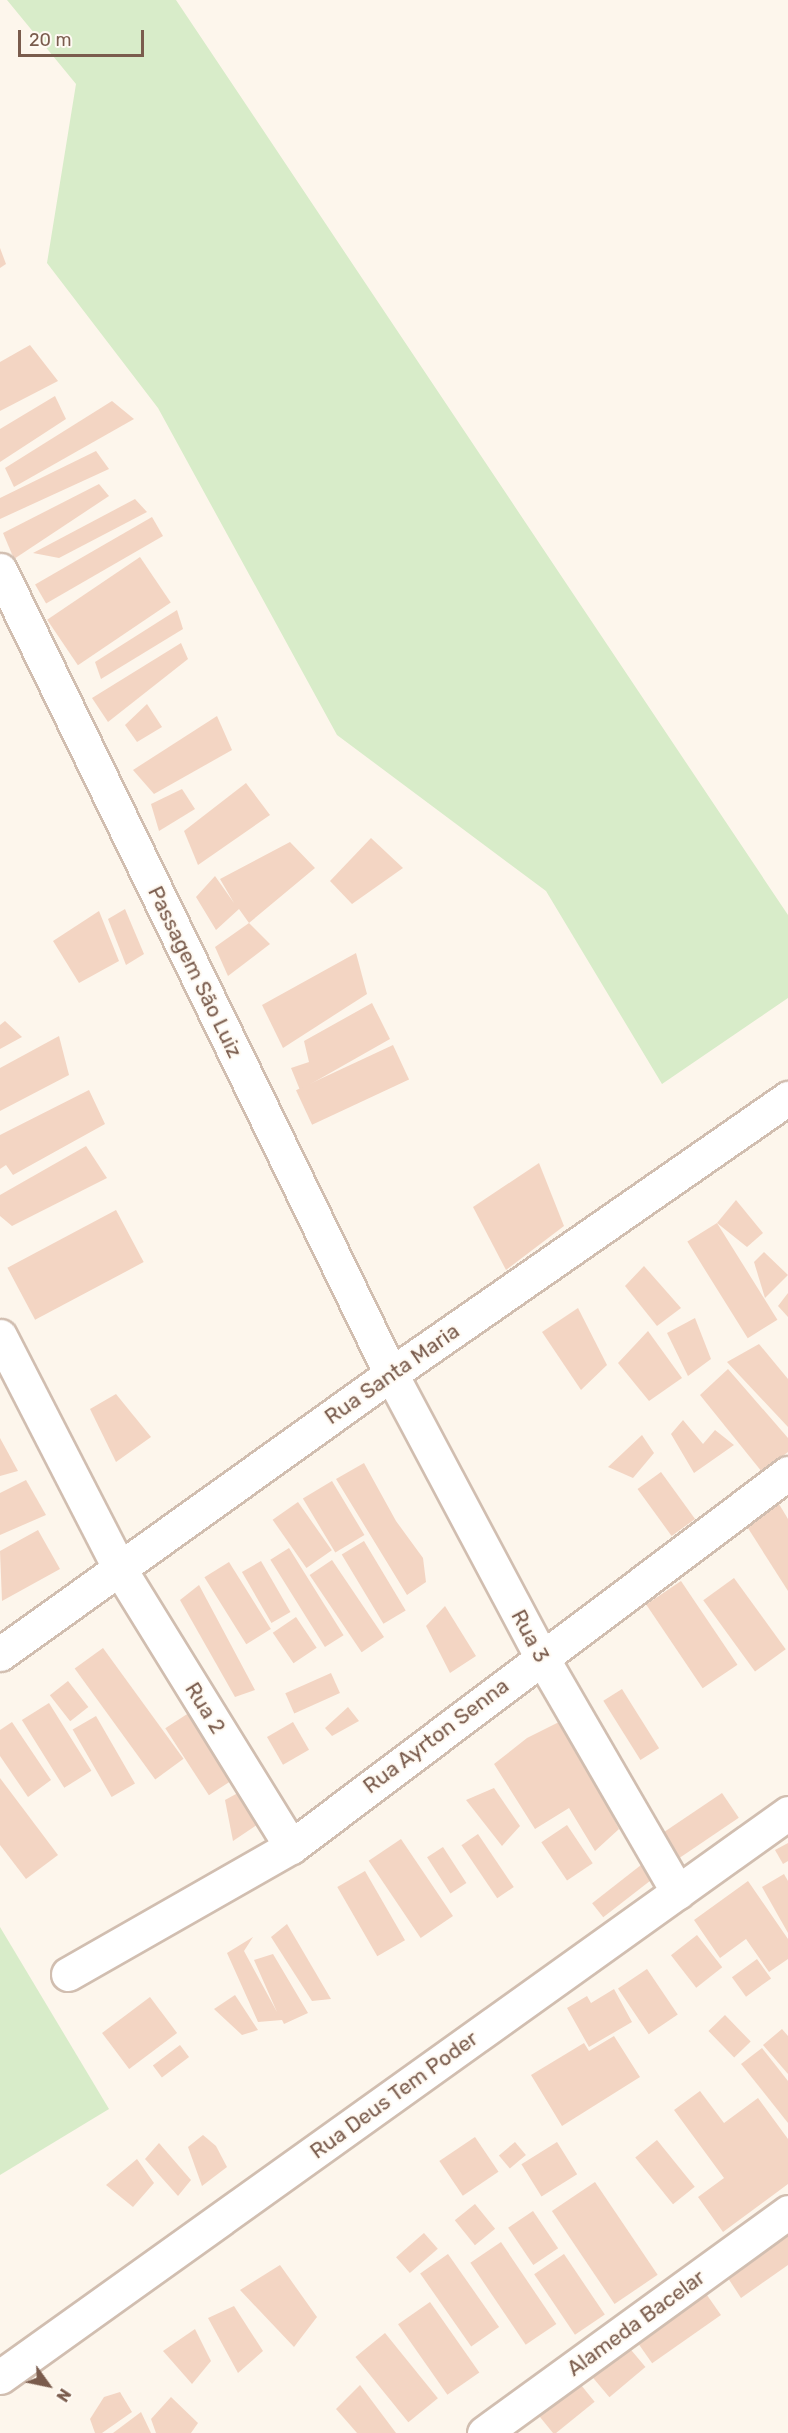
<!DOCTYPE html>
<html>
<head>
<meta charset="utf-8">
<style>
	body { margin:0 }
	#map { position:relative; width:788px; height:2433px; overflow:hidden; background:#fdf6ec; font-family:Rubik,sans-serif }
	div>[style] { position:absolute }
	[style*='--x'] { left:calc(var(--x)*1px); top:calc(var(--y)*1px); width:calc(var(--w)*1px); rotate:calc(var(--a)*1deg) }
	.green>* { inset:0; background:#d8ecc9 }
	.building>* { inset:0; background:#f3d5c3; transform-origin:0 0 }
	.roads { filter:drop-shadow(2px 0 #d1beb0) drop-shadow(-2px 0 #d1beb0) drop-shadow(0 2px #d1beb0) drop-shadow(0 -2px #d1beb0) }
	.minor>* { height:33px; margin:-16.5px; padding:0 16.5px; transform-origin:16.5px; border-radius:16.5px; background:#fff }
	span { translate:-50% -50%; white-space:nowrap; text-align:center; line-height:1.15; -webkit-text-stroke:4.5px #fffaf3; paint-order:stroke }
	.street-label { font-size:21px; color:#7a5c4d }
	.north { position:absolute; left:18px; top:2355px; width:60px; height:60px; -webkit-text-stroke:4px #fffaf3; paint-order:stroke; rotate:123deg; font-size:16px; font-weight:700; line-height:24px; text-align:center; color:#7a5c4d }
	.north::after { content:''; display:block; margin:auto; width:21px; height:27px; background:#7a5c4d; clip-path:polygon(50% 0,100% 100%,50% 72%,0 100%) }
	.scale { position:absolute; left:18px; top:30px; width:126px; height:27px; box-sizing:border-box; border:3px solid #7a5c4d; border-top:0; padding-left:8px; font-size:18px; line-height:21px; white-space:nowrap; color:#7a5c4d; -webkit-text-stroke:4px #fffaf3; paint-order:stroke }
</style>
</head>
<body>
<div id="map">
	<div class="green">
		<i style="clip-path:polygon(7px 0,176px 0,788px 915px,788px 998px,662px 1084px,546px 891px,337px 735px,158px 408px,47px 263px,76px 84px)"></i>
		<i style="clip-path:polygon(0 1927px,109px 2109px,0 2175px)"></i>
	</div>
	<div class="building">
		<i style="clip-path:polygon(0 248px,6px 264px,0 268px)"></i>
		<i style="clip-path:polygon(30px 345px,58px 381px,0 411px,0 362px)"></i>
		<i style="clip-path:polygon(55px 396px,66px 419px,0 462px,0 429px)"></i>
		<i style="clip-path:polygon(112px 401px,134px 419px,14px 487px,5px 468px)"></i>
		<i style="clip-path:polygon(96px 451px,109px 469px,0 519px,0 498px)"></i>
		<i style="clip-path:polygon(99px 484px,109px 496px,14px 559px,3px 533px)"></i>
		<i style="clip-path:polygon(135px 499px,147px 512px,59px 558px,33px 553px)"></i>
		<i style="left:152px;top:517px;width:22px;height:135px;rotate:60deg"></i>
		<i style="left:140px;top:557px;width:55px;height:112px;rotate:56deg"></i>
		<i style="clip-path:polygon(177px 610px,183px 629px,101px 679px,95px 662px)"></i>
		<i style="clip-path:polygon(181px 643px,188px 659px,108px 722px,92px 698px)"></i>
		<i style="clip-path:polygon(147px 704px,162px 727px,137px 742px,125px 725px)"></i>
		<i style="clip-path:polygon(217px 716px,232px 750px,154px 794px,133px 770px)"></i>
		<i style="clip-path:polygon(246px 783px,270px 815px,198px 865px,184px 831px)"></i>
		<i style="clip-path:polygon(182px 789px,195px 809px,159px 831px,151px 804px)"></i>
		<i style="clip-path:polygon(371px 838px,403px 868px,352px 904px,330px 881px)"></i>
		<i style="clip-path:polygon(290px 842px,315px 868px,249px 923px,239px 909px,216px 930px,196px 897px,215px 876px,234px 903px,220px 879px)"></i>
		<i style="clip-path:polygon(125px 909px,144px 954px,126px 965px,108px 919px)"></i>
		<i style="clip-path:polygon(99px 911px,119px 961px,79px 983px,53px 941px)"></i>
		<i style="clip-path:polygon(249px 923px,270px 944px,228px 976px,215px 947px)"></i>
		<i style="clip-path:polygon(356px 953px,367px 994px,283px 1048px,262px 1005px)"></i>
		<i style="clip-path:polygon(372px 1003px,390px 1039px,300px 1090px,291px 1068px,309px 1062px,304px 1041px)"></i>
		<i style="clip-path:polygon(5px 1021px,22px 1037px,0 1049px,0 1025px)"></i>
		<i style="clip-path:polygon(59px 1036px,69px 1075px,0 1111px,0 1068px)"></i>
		<i style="left:393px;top:1045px;width:38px;height:107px;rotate:65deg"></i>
		<i style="clip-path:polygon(89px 1090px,105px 1124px,13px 1175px,6px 1165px,0 1169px,0 1135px)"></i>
		<i style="clip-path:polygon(86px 1146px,107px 1178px,12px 1226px,0 1216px,0 1195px)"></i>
		<i style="clip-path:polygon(539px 1163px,564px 1226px,506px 1270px,473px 1207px)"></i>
		<i style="clip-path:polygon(736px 1200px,763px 1233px,747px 1247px,717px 1223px)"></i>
		<i style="left:116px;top:1210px;width:59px;height:123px;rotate:62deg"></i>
		<i style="left:717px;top:1223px;width:114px;height:35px;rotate:58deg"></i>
		<i style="clip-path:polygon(764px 1252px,788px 1275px,765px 1298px,754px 1262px)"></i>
		<i style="clip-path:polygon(644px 1266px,681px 1308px,657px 1326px,625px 1286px)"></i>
		<i style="clip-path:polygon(788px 1293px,788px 1317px,778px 1306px)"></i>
		<i style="clip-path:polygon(578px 1308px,607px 1365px,581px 1390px,542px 1332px)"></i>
		<i style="clip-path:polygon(695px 1318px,711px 1359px,688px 1376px,667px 1333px)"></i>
		<i style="clip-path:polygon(648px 1331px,682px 1378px,649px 1401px,618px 1363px)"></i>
		<i style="clip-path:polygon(759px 1344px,788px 1379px,788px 1427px,727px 1362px)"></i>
		<i style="clip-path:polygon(728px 1369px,788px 1438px,788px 1452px,762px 1472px,700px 1395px)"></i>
		<i style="clip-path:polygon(116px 1394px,151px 1437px,116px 1462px,90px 1409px)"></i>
		<i style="clip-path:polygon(683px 1420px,703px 1444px,715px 1430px,734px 1445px,694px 1473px,671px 1434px)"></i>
		<i style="clip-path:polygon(642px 1435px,654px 1453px,633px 1478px,608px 1467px)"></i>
		<i style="clip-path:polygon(0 1438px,18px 1471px,0 1476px)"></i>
		<i style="clip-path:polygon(364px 1463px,396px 1521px,423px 1558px,426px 1582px,407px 1595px,336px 1479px)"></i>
		<i style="left:661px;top:1472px;width:58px;height:29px;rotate:54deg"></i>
		<i style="clip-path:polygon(26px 1480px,46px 1515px,0 1535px,0 1493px)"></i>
		<i style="left:332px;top:1481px;width:63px;height:34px;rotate:59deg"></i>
		<i style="left:298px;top:1502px;width:59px;height:31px;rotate:55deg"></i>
		<i style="clip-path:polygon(779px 1504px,788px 1519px,788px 1591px,746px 1525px)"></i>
		<i style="clip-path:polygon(38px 1530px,60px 1569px,2px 1601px,0 1551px)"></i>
		<i style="left:364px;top:1541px;width:81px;height:26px;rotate:59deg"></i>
		<i style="left:289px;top:1548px;width:103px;height:22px;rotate:58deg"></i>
		<i style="left:332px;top:1560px;width:93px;height:27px;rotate:56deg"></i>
		<i style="left:261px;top:1561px;width:59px;height:22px;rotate:60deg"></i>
		<i style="left:229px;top:1562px;width:79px;height:29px;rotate:58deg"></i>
		<i style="left:734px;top:1578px;width:88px;height:38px;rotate:54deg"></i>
		<i style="left:681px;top:1581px;width:101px;height:42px;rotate:56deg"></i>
		<i style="clip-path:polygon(199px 1585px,255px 1690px,235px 1697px,180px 1600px)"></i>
		<i style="clip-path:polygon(445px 1606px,476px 1656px,450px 1673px,426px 1626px)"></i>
		<i style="left:296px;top:1617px;width:37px;height:28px;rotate:56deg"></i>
		<i style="left:103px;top:1648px;width:137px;height:35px;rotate:54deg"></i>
		<i style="left:331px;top:1673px;width:22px;height:50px;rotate:66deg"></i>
		<i style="left:68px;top:1681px;width:33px;height:23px;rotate:52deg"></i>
		<i style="left:622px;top:1689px;width:70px;height:22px;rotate:58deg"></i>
		<i style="left:49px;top:1703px;width:80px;height:32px;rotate:58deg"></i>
		<i style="left:198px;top:1707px;width:80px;height:39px;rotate:57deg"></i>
		<i style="clip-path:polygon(348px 1707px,359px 1721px,332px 1736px,325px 1728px)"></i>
		<i style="left:96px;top:1716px;width:78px;height:27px;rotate:60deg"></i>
		<i style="clip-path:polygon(563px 1720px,619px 1829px,595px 1851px,569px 1808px,535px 1829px,494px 1764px,527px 1738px)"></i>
		<i style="clip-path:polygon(12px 1722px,51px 1780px,28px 1797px,0 1756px,0 1730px)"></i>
		<i style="left:293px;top:1722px;width:32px;height:30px;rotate:60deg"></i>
		<i style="clip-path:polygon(0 1778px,58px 1855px,26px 1879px,0 1845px)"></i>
		<i style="clip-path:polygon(247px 1788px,267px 1818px,233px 1841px,225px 1800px)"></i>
		<i style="clip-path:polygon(494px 1788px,520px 1826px,502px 1846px,466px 1800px)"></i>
		<i style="left:722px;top:1793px;width:30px;height:81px;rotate:56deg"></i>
		<i style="left:567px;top:1825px;width:46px;height:31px;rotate:56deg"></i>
		<i style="left:478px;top:1834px;width:64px;height:20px;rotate:56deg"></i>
		<i style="left:401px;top:1839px;width:93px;height:39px;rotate:56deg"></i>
		<i style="clip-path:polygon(788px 1843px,788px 1861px,783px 1864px,775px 1850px)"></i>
		<i style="left:443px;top:1847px;width:43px;height:19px;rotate:57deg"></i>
		<i style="left:641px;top:1865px;width:18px;height:62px;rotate:52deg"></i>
		<i style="left:365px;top:1871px;width:80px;height:32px;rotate:60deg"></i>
		<i style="clip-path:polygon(784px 1874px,788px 1881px,788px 1933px,762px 1887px)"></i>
		<i style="clip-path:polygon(748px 1881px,788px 1939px,788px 1959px,769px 1972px,746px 1939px,720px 1958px,694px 1920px)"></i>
		<i style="clip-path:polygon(287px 1924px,331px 1999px,312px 2001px,271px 1937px)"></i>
		<i style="left:697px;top:1935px;width:41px;height:33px;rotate:52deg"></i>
		<i style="clip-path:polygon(253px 1937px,244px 1951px,277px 2012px,254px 1960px,273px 1954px,308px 2013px,284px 2024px,282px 2020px,258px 2022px,227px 1953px)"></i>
		<i style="left:757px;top:1959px;width:24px;height:31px;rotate:54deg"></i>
		<i style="left:647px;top:1969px;width:55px;height:35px;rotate:56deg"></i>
		<i style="clip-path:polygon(614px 1989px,632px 2022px,589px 2047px,567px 2008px,587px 1996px,591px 2003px)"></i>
		<i style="clip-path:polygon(235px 1995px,258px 2030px,242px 2035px,214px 2009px)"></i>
		<i style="left:150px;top:1997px;width:45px;height:60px;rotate:53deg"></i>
		<i style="left:725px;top:2015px;width:37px;height:23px;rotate:46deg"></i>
		<i style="clip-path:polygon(782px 2029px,788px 2036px,788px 2074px,763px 2045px)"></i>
		<i style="clip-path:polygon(614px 2036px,640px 2077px,562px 2126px,531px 2075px,584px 2043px,589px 2051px)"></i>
		<i style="left:180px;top:2045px;width:15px;height:34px;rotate:53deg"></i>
		<i style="clip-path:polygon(762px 2048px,788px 2081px,788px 2123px,741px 2064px)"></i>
		<i style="clip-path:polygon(700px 2091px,724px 2123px,758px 2098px,788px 2139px,788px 2184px,723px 2232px,698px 2197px,724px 2178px,674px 2110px)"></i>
		<i style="clip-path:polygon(203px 2135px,216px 2146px,227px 2167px,202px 2186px,188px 2147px)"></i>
		<i style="left:475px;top:2137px;width:42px;height:43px;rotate:56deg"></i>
		<i style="left:657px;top:2140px;width:60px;height:28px;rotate:51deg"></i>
		<i style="left:515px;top:2142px;width:17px;height:21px;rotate:50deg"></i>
		<i style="left:557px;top:2142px;width:38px;height:42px;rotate:58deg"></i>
		<i style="clip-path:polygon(159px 2143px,191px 2180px,178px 2196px,145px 2159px)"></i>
		<i style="clip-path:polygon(137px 2159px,154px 2183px,133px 2207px,106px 2185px)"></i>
		<i style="left:595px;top:2182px;width:112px;height:52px;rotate:56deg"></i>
		<i style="left:475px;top:2204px;width:32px;height:26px;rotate:51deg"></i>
		<i style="left:533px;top:2211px;width:45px;height:30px;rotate:56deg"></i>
		<i style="clip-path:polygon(788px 2227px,788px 2265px,741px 2298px,724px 2272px)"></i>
		<i style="left:424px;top:2233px;width:21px;height:37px;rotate:49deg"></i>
		<i style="left:501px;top:2242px;width:99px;height:37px;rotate:56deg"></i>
		<i style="left:448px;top:2254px;width:89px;height:34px;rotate:55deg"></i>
		<i style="left:564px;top:2254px;width:73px;height:36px;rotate:56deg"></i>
		<i style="clip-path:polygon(280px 2265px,317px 2317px,294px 2347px,240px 2290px)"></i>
		<i style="left:702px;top:2288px;width:33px;height:84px;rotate:55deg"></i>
		<i style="left:430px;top:2302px;width:86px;height:39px;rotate:55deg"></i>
		<i style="clip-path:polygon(234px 2306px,263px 2351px,238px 2373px,208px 2318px)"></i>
		<i style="clip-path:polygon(195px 2329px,211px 2361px,192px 2384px,163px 2351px)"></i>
		<i style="left:385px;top:2333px;width:84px;height:38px;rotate:51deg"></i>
		<i style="left:621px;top:2338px;width:38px;height:47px;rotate:50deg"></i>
		<i style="left:577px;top:2380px;width:28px;height:52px;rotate:51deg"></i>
		<i style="clip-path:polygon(360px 2385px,396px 2433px,357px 2433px,336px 2409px)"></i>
		<i style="clip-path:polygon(120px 2392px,132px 2412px,102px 2433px,95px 2433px,90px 2419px,104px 2397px)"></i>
		<i style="clip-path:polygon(171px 2397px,198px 2423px,191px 2433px,156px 2433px,151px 2419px)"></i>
		<i style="clip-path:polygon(141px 2412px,151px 2433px,113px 2433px)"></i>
	</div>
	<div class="roads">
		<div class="minor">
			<i style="--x:0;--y:570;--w:894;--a:64.07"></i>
			<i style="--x:391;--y:1374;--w:319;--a:62"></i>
			<i style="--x:541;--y:1656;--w:273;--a:59.9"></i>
			<i style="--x:0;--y:1336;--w:261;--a:62.8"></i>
			<i style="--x:119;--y:1568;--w:328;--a:58.3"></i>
			<i style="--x:0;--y:1654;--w:481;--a:-35.6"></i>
			<i style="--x:391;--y:1374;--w:484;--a:-34.8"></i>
			<i style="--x:68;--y:1974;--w:257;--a:-29.7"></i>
			<i style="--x:291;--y:1847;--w:622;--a:-36.96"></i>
			<i style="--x:0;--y:2377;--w:969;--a:-35.59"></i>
			<i style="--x:484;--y:2433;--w:376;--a:-36"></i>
		</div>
	</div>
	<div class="street-label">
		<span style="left:195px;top:972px;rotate:64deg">Passagem São Luiz</span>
		<span style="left:392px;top:1374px;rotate:-35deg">Rua Santa Maria</span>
		<span style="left:530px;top:1636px;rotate:62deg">Rua 3</span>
		<span style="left:205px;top:1708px;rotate:58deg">Rua 2</span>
		<span style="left:436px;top:1736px;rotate:-37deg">Rua Ayrton Senna</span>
		<span style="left:394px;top:2095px;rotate:-36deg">Rua Deus Tem Poder</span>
		<span style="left:636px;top:2323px;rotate:-36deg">Alameda Bacelar</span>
	</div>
	<div class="north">N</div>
	<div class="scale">20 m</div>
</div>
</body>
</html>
